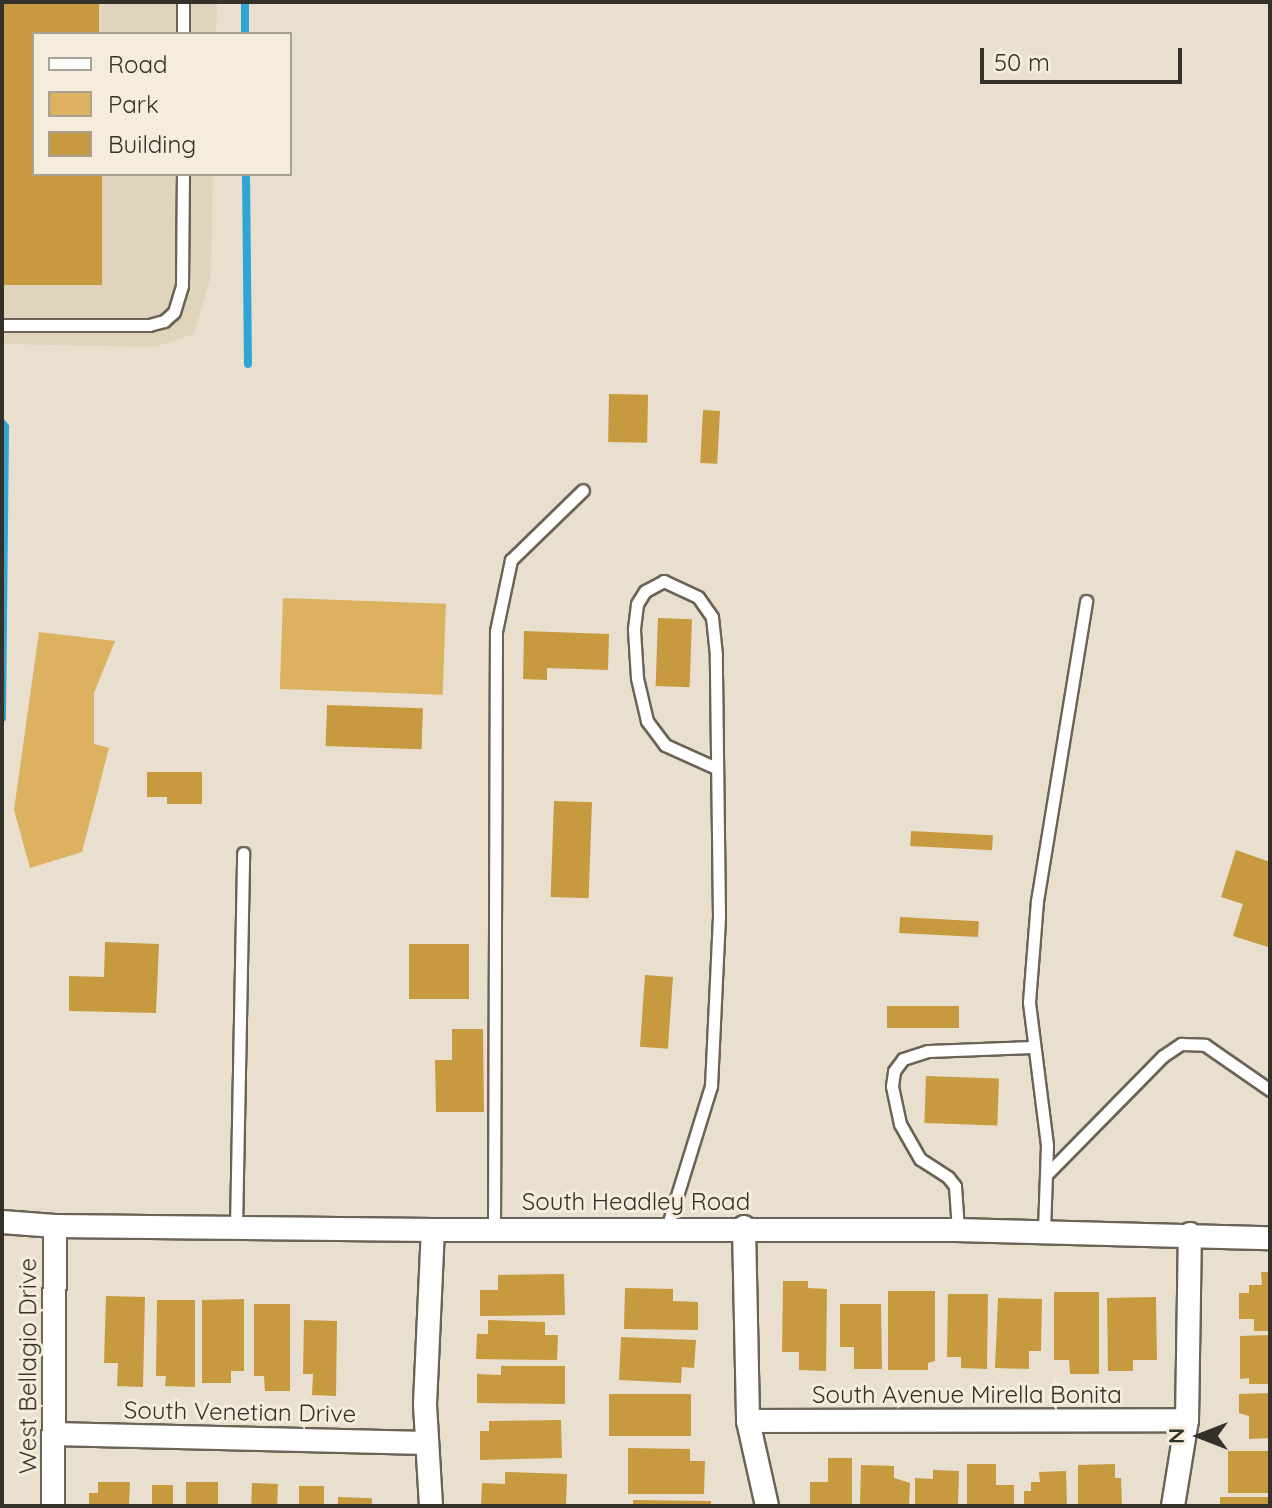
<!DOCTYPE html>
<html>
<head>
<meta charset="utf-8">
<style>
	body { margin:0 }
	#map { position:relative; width:1272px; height:1508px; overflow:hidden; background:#e8dfce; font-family:Quicksand,sans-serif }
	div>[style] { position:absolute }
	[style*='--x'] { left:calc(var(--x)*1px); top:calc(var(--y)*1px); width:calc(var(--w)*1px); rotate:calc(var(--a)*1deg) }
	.built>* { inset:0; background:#e0d4bd }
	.green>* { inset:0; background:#dcb160; transform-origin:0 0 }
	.stream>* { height:8px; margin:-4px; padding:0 4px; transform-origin:4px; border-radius:4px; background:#30a4d2 }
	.building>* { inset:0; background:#c89a40; transform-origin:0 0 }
	.roads { filter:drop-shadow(2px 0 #6b6355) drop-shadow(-2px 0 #6b6355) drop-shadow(0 2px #6b6355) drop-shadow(0 -2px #6b6355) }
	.lane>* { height:11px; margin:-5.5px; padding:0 5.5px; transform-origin:5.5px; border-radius:5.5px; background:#fff }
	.street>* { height:22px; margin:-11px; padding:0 11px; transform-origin:11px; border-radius:11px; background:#fff }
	span { translate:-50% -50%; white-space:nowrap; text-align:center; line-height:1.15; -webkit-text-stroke:6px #f5ecdb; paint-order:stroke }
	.street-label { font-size:24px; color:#34302a }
	.frame { position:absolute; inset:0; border:4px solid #34302a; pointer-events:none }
	.legend { position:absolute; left:32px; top:32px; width:260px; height:144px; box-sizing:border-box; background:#f5ecdb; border:2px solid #a8a194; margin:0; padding:10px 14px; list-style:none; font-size:24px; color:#34302a }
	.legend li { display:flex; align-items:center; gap:16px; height:40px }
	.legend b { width:40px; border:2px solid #a8a194 }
	.north { position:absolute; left:1160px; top:1396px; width:80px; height:80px; -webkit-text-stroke:6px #f5ecdb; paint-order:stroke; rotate:270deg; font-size:22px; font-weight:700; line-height:32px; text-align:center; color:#34302a }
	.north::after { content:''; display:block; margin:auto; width:28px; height:36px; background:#34302a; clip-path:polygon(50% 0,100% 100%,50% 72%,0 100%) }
	.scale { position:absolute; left:980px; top:48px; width:202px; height:36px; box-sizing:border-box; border:4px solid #34302a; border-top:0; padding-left:10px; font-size:24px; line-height:28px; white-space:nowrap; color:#34302a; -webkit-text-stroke:6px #f5ecdb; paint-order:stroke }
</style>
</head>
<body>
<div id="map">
	<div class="built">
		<i style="clip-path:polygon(2px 2px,217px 2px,216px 34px,34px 34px,34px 174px,213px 174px,211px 275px,194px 334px,155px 347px,2px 344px)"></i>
	</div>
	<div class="green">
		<i style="left:283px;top:598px;width:163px;height:91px;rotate:2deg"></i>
		<i style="clip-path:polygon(39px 632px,115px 641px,94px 693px,94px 744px,109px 748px,82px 852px,30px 868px,14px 810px)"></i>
	</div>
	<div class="stream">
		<i style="--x:245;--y:2;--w:32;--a:90"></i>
		<i style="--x:246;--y:174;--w:190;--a:89.4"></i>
		<i style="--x:2;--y:423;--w:5;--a:53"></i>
		<i style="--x:5;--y:427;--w:291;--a:90.6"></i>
	</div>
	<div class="building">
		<i style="clip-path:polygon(2px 2px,99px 2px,99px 34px,34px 34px,34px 174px,102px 174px,102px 285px,2px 285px)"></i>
		<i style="left:609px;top:394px;width:39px;height:48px;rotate:1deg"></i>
		<i style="left:703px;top:410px;width:17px;height:53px;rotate:3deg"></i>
		<i style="left:658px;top:618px;width:34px;height:68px;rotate:2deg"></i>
		<i style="clip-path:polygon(524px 631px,609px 634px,608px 670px,547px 668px,547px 680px,523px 679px)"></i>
		<i style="left:327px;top:705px;width:96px;height:41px;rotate:2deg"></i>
		<i style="clip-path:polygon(147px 772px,202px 772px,202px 804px,167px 804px,167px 797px,147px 797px)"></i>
		<i style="left:554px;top:801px;width:38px;height:96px;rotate:2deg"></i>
		<i style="left:911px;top:831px;width:82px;height:15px;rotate:3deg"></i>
		<i style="clip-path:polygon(1236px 850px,1270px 862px,1268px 947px,1233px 936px,1243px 904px,1221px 897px)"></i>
		<i style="left:900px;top:917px;width:79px;height:16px;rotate:3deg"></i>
		<i style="clip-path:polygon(105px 942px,159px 944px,156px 1013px,69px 1011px,69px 976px,104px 977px)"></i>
		<i style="left:409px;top:944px;width:60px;height:55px"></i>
		<i style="left:645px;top:975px;width:28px;height:72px;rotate:4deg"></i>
		<i style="left:959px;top:1006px;width:22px;height:72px;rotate:90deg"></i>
		<i style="clip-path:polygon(452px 1029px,483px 1029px,484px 1112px,436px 1112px,435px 1060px,452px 1060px)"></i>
		<i style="left:926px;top:1076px;width:73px;height:47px;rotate:2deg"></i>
		<i style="clip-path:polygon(1261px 1272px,1270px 1272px,1270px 1331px,1254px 1331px,1254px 1319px,1239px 1319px,1239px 1293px,1249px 1293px,1249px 1285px,1262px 1285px)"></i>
		<i style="clip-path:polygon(564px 1274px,565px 1315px,480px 1316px,480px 1290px,498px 1290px,498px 1275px)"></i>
		<i style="clip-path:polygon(783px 1281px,808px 1281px,808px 1288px,827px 1289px,826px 1371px,799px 1370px,799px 1352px,782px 1352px)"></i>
		<i style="clip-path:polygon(625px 1288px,673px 1289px,673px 1301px,698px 1302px,698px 1330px,624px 1329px)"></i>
		<i style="clip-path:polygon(888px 1291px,935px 1291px,935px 1361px,928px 1363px,928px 1370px,888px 1370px)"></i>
		<i style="clip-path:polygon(1054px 1292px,1099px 1292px,1099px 1374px,1070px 1374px,1069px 1360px,1054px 1360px)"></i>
		<i style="clip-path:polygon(948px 1294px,988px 1294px,987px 1369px,961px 1368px,961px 1357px,947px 1357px)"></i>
		<i style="clip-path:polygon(106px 1296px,145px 1297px,143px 1387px,117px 1386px,118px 1363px,104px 1363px)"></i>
		<i style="clip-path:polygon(1156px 1297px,1157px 1360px,1133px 1360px,1133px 1371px,1108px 1371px,1107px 1298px)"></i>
		<i style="clip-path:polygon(998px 1298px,1042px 1299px,1041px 1351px,1029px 1351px,1029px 1369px,995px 1368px)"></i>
		<i style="clip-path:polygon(244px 1299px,244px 1371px,231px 1371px,231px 1383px,202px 1383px,202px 1300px)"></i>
		<i style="clip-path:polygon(157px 1300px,195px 1300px,195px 1387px,165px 1386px,166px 1376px,156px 1376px)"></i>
		<i style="clip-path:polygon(254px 1304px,290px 1304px,290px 1391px,265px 1391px,264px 1376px,254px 1376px)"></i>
		<i style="clip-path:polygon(840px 1304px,881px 1304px,882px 1369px,854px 1369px,854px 1347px,840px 1347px)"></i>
		<i style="clip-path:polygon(304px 1320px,337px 1321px,336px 1396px,312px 1395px,313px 1374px,303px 1374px)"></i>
		<i style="clip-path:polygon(488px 1320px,545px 1322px,545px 1335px,558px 1335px,557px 1360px,476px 1359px,477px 1334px,488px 1334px)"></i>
		<i style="clip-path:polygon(1270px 1335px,1270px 1384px,1249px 1384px,1249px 1378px,1240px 1379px,1240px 1336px)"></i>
		<i style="clip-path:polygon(621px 1337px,696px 1340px,694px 1368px,682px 1367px,681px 1383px,619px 1380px)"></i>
		<i style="clip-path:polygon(501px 1366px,565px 1366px,565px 1404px,477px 1403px,477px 1374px,501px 1375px)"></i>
		<i style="clip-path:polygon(1270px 1393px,1270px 1438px,1249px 1439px,1249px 1416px,1239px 1413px,1239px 1394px)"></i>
		<i style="left:691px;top:1394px;width:42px;height:82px;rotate:90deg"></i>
		<i style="clip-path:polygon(561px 1420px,562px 1458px,480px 1460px,480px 1431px,489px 1431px,489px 1421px)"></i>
		<i style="clip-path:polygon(628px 1448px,690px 1449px,690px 1461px,705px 1461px,704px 1494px,628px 1494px)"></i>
		<i style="left:1228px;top:1451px;width:42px;height:42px"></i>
		<i style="clip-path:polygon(828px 1458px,852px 1458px,852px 1506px,810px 1506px,810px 1482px,828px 1482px)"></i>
		<i style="clip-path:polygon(967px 1464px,996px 1464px,996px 1485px,1014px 1485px,1014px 1506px,967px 1506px)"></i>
		<i style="clip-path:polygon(1115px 1464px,1115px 1478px,1121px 1478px,1122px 1506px,1078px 1506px,1078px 1465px)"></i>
		<i style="clip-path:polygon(861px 1465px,894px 1466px,894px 1478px,910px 1483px,909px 1506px,860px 1506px)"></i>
		<i style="clip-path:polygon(933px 1470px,959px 1471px,958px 1506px,915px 1506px,915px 1478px,933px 1479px)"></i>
		<i style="clip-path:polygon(1066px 1471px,1067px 1506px,1024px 1506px,1024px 1491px,1031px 1491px,1031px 1482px,1040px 1482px,1039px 1472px)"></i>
		<i style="clip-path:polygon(505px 1472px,567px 1474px,566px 1506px,481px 1506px,482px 1483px,505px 1484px)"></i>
		<i style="clip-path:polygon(98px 1482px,130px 1482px,129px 1506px,89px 1506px,89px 1493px,98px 1493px)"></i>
		<i style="left:186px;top:1482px;width:32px;height:24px"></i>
		<i style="left:252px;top:1483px;width:26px;height:23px;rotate:2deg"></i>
		<i style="left:173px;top:1485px;width:21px;height:21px;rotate:90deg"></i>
		<i style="left:299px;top:1486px;width:25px;height:20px"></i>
		<i style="left:338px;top:1497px;width:34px;height:9px;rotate:2deg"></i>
		<i style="left:1220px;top:1497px;width:50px;height:9px"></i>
		<i style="clip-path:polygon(633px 1500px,711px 1501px,711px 1506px,633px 1506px)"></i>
	</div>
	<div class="roads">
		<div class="lane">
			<i style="--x:183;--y:34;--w:32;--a:-90"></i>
			<i style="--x:2;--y:325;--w:147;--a:0"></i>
			<i style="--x:149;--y:325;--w:16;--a:-15"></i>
			<i style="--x:164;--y:321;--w:13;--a:-42"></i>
			<i style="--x:174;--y:312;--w:28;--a:-73"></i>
			<i style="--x:182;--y:285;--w:111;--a:-89.5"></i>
			<i style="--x:1046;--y:1175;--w:167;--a:-45.5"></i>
			<i style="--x:1163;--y:1056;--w:22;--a:-34"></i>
			<i style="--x:1181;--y:1044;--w:24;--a:2"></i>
			<i style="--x:1205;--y:1045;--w:79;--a:34.7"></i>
			<i style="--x:236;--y:1227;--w:374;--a:-88.9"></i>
			<i style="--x:667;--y:1228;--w:149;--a:-72.8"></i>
			<i style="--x:711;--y:1086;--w:169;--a:-87.3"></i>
			<i style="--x:719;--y:917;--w:262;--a:-90.7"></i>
			<i style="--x:716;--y:655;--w:38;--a:-96"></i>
			<i style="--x:712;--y:617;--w:24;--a:-125"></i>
			<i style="--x:698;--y:597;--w:38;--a:-155"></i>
			<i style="--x:664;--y:581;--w:21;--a:152"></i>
			<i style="--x:645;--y:591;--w:15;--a:122"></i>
			<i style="--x:637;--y:604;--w:26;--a:97"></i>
			<i style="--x:634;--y:630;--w:48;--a:86.4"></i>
			<i style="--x:637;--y:678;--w:44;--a:76.9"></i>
			<i style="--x:647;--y:721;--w:30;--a:53"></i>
			<i style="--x:665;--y:745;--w:56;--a:24.3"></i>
			<i style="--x:494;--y:1229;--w:598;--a:-89.81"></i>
			<i style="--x:496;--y:631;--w:73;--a:-78.1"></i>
			<i style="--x:511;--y:560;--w:100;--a:-44.2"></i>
			<i style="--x:958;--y:1230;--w:44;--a:-93.9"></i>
			<i style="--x:955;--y:1186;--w:11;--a:-128"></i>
			<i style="--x:948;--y:1177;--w:33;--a:-147"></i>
			<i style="--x:920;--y:1159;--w:40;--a:-119.7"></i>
			<i style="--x:900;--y:1124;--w:39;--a:-102"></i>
			<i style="--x:892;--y:1086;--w:15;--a:-82"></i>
			<i style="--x:894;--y:1071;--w:15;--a:-53"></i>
			<i style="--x:903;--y:1059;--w:26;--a:-18"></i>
			<i style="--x:928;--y:1051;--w:105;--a:-2.2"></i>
			<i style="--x:1044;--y:1231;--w:86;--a:-88"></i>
			<i style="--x:1047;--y:1145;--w:144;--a:-97.2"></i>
			<i style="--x:1029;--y:1002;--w:101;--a:-85.5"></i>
			<i style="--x:1037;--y:901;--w:304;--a:-80.7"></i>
		</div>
		<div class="street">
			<i style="--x:2;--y:1222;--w:53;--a:4.3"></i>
			<i style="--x:55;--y:1226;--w:378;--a:0.6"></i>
			<i style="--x:433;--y:1230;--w:525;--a:0"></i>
			<i style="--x:958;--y:1230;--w:312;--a:1.5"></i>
			<i style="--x:744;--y:1227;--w:194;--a:88.8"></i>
			<i style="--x:748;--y:1421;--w:87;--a:77.4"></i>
			<i style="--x:748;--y:1421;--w:439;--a:-0.1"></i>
			<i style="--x:54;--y:1434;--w:371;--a:1.4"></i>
			<i style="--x:53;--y:1506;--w:280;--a:-89.6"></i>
			<i style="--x:431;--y:1506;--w:102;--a:-93.4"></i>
			<i style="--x:425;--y:1404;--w:174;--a:-87.4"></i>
			<i style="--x:1173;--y:1506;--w:87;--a:-80.8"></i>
			<i style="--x:1187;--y:1420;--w:186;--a:-89.1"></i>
		</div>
	</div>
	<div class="street-label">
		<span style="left:636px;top:1202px">South Headley Road</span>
		<span style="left:28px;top:1366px;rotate:-90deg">West Bellagio Drive</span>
		<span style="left:967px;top:1395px">South Avenue Mirella Bonita</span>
		<span style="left:240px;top:1412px;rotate:1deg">South Venetian Drive</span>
	</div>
	<div class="frame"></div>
	<ul class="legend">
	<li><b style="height:10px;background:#fff"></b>Road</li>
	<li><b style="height:22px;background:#dcb160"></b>Park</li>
	<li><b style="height:22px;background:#c89a40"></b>Building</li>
	</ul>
	<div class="north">N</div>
	<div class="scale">50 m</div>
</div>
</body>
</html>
